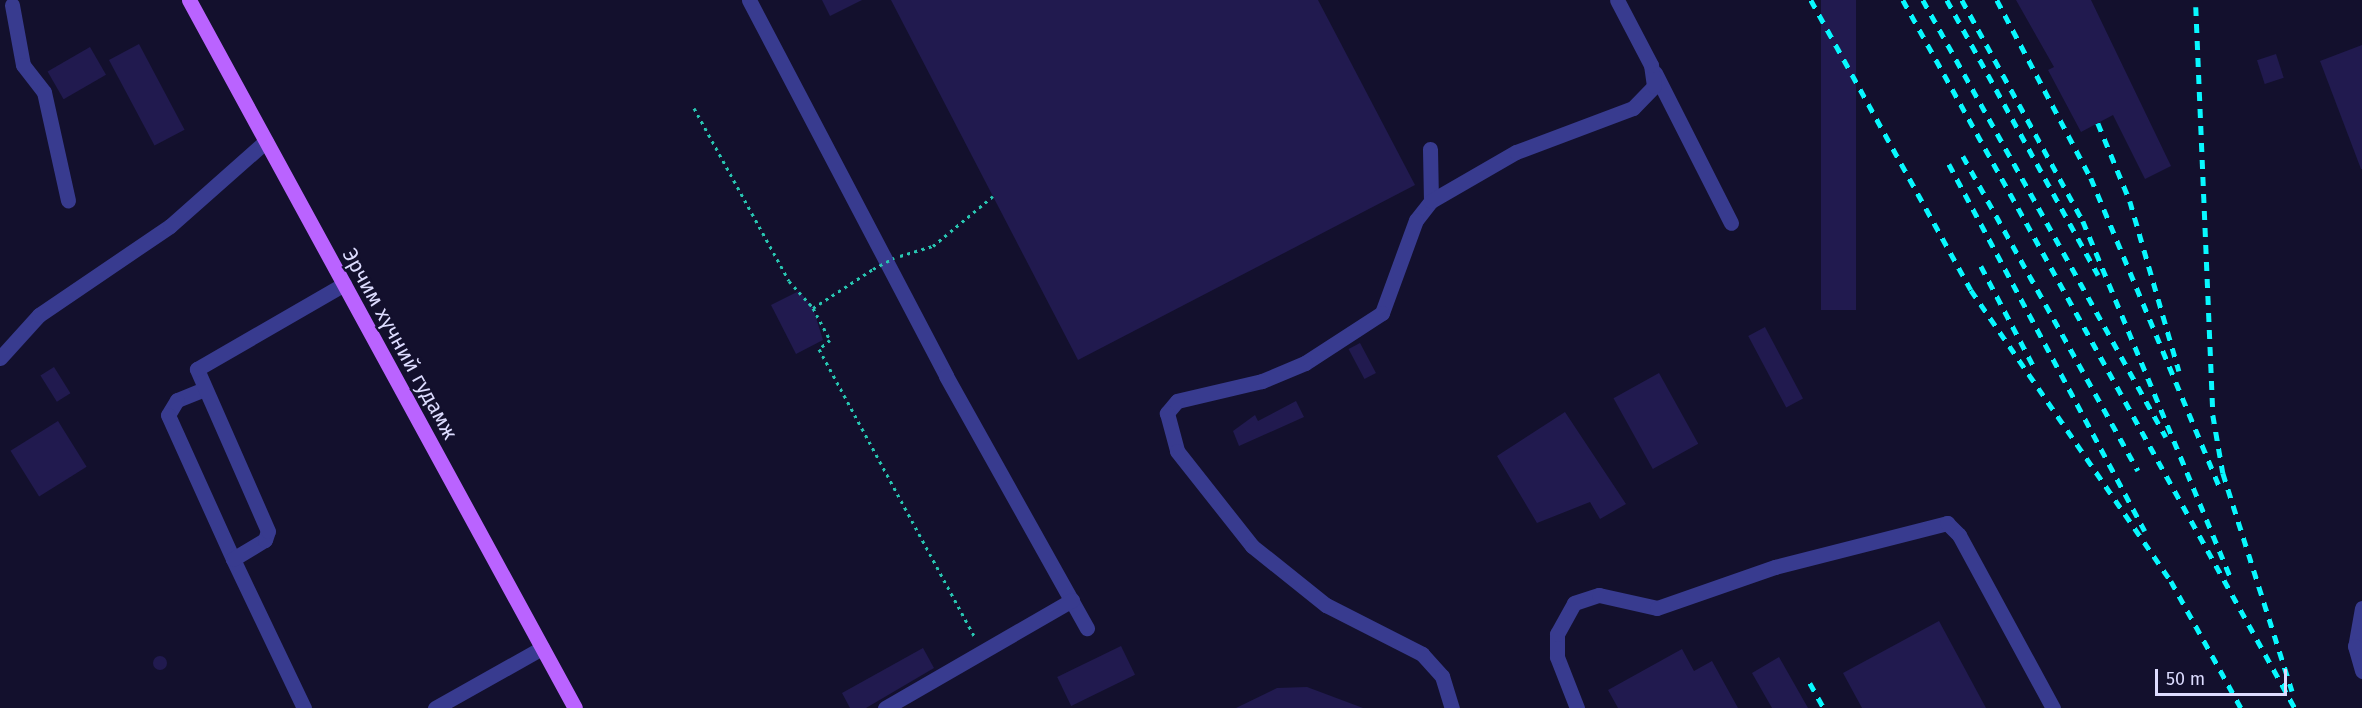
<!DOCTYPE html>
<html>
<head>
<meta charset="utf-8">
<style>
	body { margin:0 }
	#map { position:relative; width:2362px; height:708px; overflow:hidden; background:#13102d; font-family:"Fira Sans",sans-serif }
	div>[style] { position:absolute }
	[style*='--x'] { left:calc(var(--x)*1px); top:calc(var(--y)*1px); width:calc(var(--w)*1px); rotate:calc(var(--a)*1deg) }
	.building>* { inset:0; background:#211a4f; transform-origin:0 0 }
	.round { border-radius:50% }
	.path>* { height:3px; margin-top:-1.5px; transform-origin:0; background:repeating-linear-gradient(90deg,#28c6b2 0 3px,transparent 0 7.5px) }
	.minor>* { height:15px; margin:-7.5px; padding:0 7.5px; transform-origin:7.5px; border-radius:7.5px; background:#383b8f }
	.major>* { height:15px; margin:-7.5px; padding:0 7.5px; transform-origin:7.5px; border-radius:7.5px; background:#ba63ff }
	.rail>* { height:4.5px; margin-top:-2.25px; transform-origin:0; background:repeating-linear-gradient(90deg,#08f8ff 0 9px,transparent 0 17px) }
	.path-bridge>* { height:3px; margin-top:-1.5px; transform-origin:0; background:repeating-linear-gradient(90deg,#28c6b2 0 3px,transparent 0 7.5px) }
	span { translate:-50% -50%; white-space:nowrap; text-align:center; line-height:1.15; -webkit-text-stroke:4.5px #13102d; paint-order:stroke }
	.street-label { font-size:21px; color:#dddcff }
	.scale { position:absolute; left:2155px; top:669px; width:132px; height:27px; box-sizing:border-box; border:3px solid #dddcff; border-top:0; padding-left:8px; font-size:18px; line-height:21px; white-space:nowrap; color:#dddcff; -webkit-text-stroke:4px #13102d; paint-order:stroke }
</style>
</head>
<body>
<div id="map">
	<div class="building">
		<i style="clip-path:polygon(822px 0,862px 0,830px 16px)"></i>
		<i style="clip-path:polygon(891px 0,1318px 0,1415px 185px,1078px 360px)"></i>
		<i style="left:1821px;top:0;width:35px;height:310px"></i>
		<i style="clip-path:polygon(2016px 0,2091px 0,2171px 166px,2145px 179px,2113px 115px,2081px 132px,2048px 70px,2054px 67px)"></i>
		<i style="left:139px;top:44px;width:97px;height:34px;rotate:62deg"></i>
		<i style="clip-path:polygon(2362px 45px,2362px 169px,2361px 169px,2320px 61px)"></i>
		<i style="left:90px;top:47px;width:32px;height:49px;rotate:60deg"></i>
		<i style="left:2276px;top:54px;width:25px;height:20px;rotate:72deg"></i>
		<i style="clip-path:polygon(799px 291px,813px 308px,823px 340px,796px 354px,771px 305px)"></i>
		<i style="left:1765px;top:327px;width:81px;height:19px;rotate:62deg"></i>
		<i style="left:1360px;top:343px;width:34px;height:13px;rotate:62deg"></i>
		<i style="left:54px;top:367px;width:31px;height:16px;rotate:58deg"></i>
		<i style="left:1659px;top:373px;width:81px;height:52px;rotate:61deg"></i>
		<i style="clip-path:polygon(1296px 401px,1304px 417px,1239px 446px,1233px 431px,1255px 415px,1258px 421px)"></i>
		<i style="clip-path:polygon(1565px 412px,1626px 504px,1600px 519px,1590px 502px,1537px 523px,1497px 456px)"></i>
		<i style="left:58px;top:421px;width:54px;height:56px;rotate:58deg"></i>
		<i style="clip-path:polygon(1939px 621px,1986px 708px,1862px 708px,1843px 673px)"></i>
		<i style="left:1121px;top:646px;width:32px;height:71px;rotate:64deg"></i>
		<i style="clip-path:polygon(923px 648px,934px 668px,866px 708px,850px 708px,842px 693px)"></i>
		<i style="clip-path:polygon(1682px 649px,1694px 671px,1712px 661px,1738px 708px,1618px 708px,1608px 690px)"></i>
		<i class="round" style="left:153px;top:656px;width:14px;height:14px"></i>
		<i style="clip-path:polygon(1779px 657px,1808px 708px,1772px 708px,1752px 673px)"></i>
		<i style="clip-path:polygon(1307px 687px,1363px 708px,1236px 708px,1277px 688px)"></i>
	</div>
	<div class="path">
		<i style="--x:694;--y:108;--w:197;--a:61.2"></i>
		<i style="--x:789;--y:281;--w:36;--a:48"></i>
		<i style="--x:813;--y:308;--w:36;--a:62"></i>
		<i style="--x:830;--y:340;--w:14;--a:141"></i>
		<i style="--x:819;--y:349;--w:328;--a:61.6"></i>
		<i style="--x:900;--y:256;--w:34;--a:-17"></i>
		<i style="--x:933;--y:246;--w:78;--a:-39.8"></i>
		<i style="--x:813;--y:308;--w:72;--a:-33"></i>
	</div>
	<div class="minor">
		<i style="--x:749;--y:0;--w:424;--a:62.3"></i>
		<i style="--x:946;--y:376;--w:289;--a:60.8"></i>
		<i style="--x:12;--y:5;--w:61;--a:79.6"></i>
		<i style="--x:23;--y:65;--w:34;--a:52"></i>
		<i style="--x:44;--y:92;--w:111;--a:77.5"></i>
		<i style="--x:1655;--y:73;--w:168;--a:63.1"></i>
		<i style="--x:1430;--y:149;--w:52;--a:88.9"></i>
		<i style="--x:1431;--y:201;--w:24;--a:128"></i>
		<i style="--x:1416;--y:220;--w:99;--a:110.1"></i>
		<i style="--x:1382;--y:313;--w:92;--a:147"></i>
		<i style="--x:1305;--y:363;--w:47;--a:157.3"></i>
		<i style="--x:1262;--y:381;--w:87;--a:166.8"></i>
		<i style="--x:1177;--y:401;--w:16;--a:130"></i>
		<i style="--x:1167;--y:413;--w:39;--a:75"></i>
		<i style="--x:1177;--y:451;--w:121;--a:51.7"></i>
		<i style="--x:1252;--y:546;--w:95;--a:38.6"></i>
		<i style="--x:1326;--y:605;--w:108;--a:27"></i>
		<i style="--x:1422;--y:654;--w:30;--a:48"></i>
		<i style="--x:1442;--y:676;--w:34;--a:73"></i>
		<i style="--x:1431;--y:201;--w:98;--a:-30"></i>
		<i style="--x:1516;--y:152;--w:125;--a:-20.6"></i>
		<i style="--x:1633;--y:108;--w:30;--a:-46"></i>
		<i style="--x:1654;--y:86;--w:21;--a:-98"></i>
		<i style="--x:1651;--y:65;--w:73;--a:-117.6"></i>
		<i style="--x:0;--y:358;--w:58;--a:-47.8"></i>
		<i style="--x:39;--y:315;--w:158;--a:-34.2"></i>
		<i style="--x:170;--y:226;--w:128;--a:-41.5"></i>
		<i style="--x:202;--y:390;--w:27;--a:158"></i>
		<i style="--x:177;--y:400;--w:17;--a:121"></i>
		<i style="--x:168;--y:415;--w:158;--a:65.7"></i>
		<i style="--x:2362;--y:608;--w:39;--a:100"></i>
		<i style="--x:2355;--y:646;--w:26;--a:74"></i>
		<i style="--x:304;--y:708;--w:165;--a:-115.5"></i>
		<i style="--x:233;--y:559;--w:37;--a:-31"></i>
		<i style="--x:265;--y:540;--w:9;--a:-72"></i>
		<i style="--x:268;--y:531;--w:177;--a:-113.7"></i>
		<i style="--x:197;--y:369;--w:170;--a:-30"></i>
		<i style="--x:435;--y:708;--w:123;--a:-29.3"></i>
		<i style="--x:885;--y:708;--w:216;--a:-30"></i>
		<i style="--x:1577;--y:708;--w:55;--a:-111.4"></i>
		<i style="--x:1557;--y:657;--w:23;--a:-90"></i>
		<i style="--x:1557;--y:634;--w:35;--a:-61"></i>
		<i style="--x:1574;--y:603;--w:26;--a:-18"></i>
		<i style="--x:1599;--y:595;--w:59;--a:12.6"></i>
		<i style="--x:1657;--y:608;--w:125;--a:-19.2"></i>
		<i style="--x:1775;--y:567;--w:178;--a:-14.3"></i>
		<i style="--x:1947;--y:523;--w:17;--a:45"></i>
		<i style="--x:1959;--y:535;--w:197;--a:61.5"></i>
	</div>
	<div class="major">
		<i style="--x:189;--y:0;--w:806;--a:61.4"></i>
	</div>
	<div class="rail">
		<i style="--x:1811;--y:0;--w:331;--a:61.1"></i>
		<i style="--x:1971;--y:290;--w:353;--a:55.5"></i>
		<i style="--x:2171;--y:581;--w:145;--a:61.1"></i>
		<i style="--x:1903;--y:0;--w:809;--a:61.03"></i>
		<i style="--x:1923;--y:0;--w:500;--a:60.92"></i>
		<i style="--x:1947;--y:0;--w:314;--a:61.2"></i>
		<i style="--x:1962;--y:0;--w:252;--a:61.3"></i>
		<i style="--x:2083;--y:221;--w:386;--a:67.5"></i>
		<i style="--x:1997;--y:0;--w:201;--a:62.2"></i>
		<i style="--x:2091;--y:178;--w:336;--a:67.4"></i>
		<i style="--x:2196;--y:7;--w:408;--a:87.6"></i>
		<i style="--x:2213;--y:415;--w:59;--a:80.2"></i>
		<i style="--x:2223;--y:473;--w:229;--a:72.4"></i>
		<i style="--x:2098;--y:123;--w:84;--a:67.7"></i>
		<i style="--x:2130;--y:201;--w:177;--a:73.9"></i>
		<i style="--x:1963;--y:156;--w:360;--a:60.9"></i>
		<i style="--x:1949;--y:164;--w:416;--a:61.9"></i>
		<i style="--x:1981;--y:266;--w:116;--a:62.3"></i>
		<i style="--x:1810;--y:683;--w:29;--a:61"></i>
	</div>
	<div class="path-bridge">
		<i style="--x:873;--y:269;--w:24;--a:-28"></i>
	</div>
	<div class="street-label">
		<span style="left:400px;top:344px;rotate:61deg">Эрчим хүчний гудамж</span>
	</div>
	<div class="scale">50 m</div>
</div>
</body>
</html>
